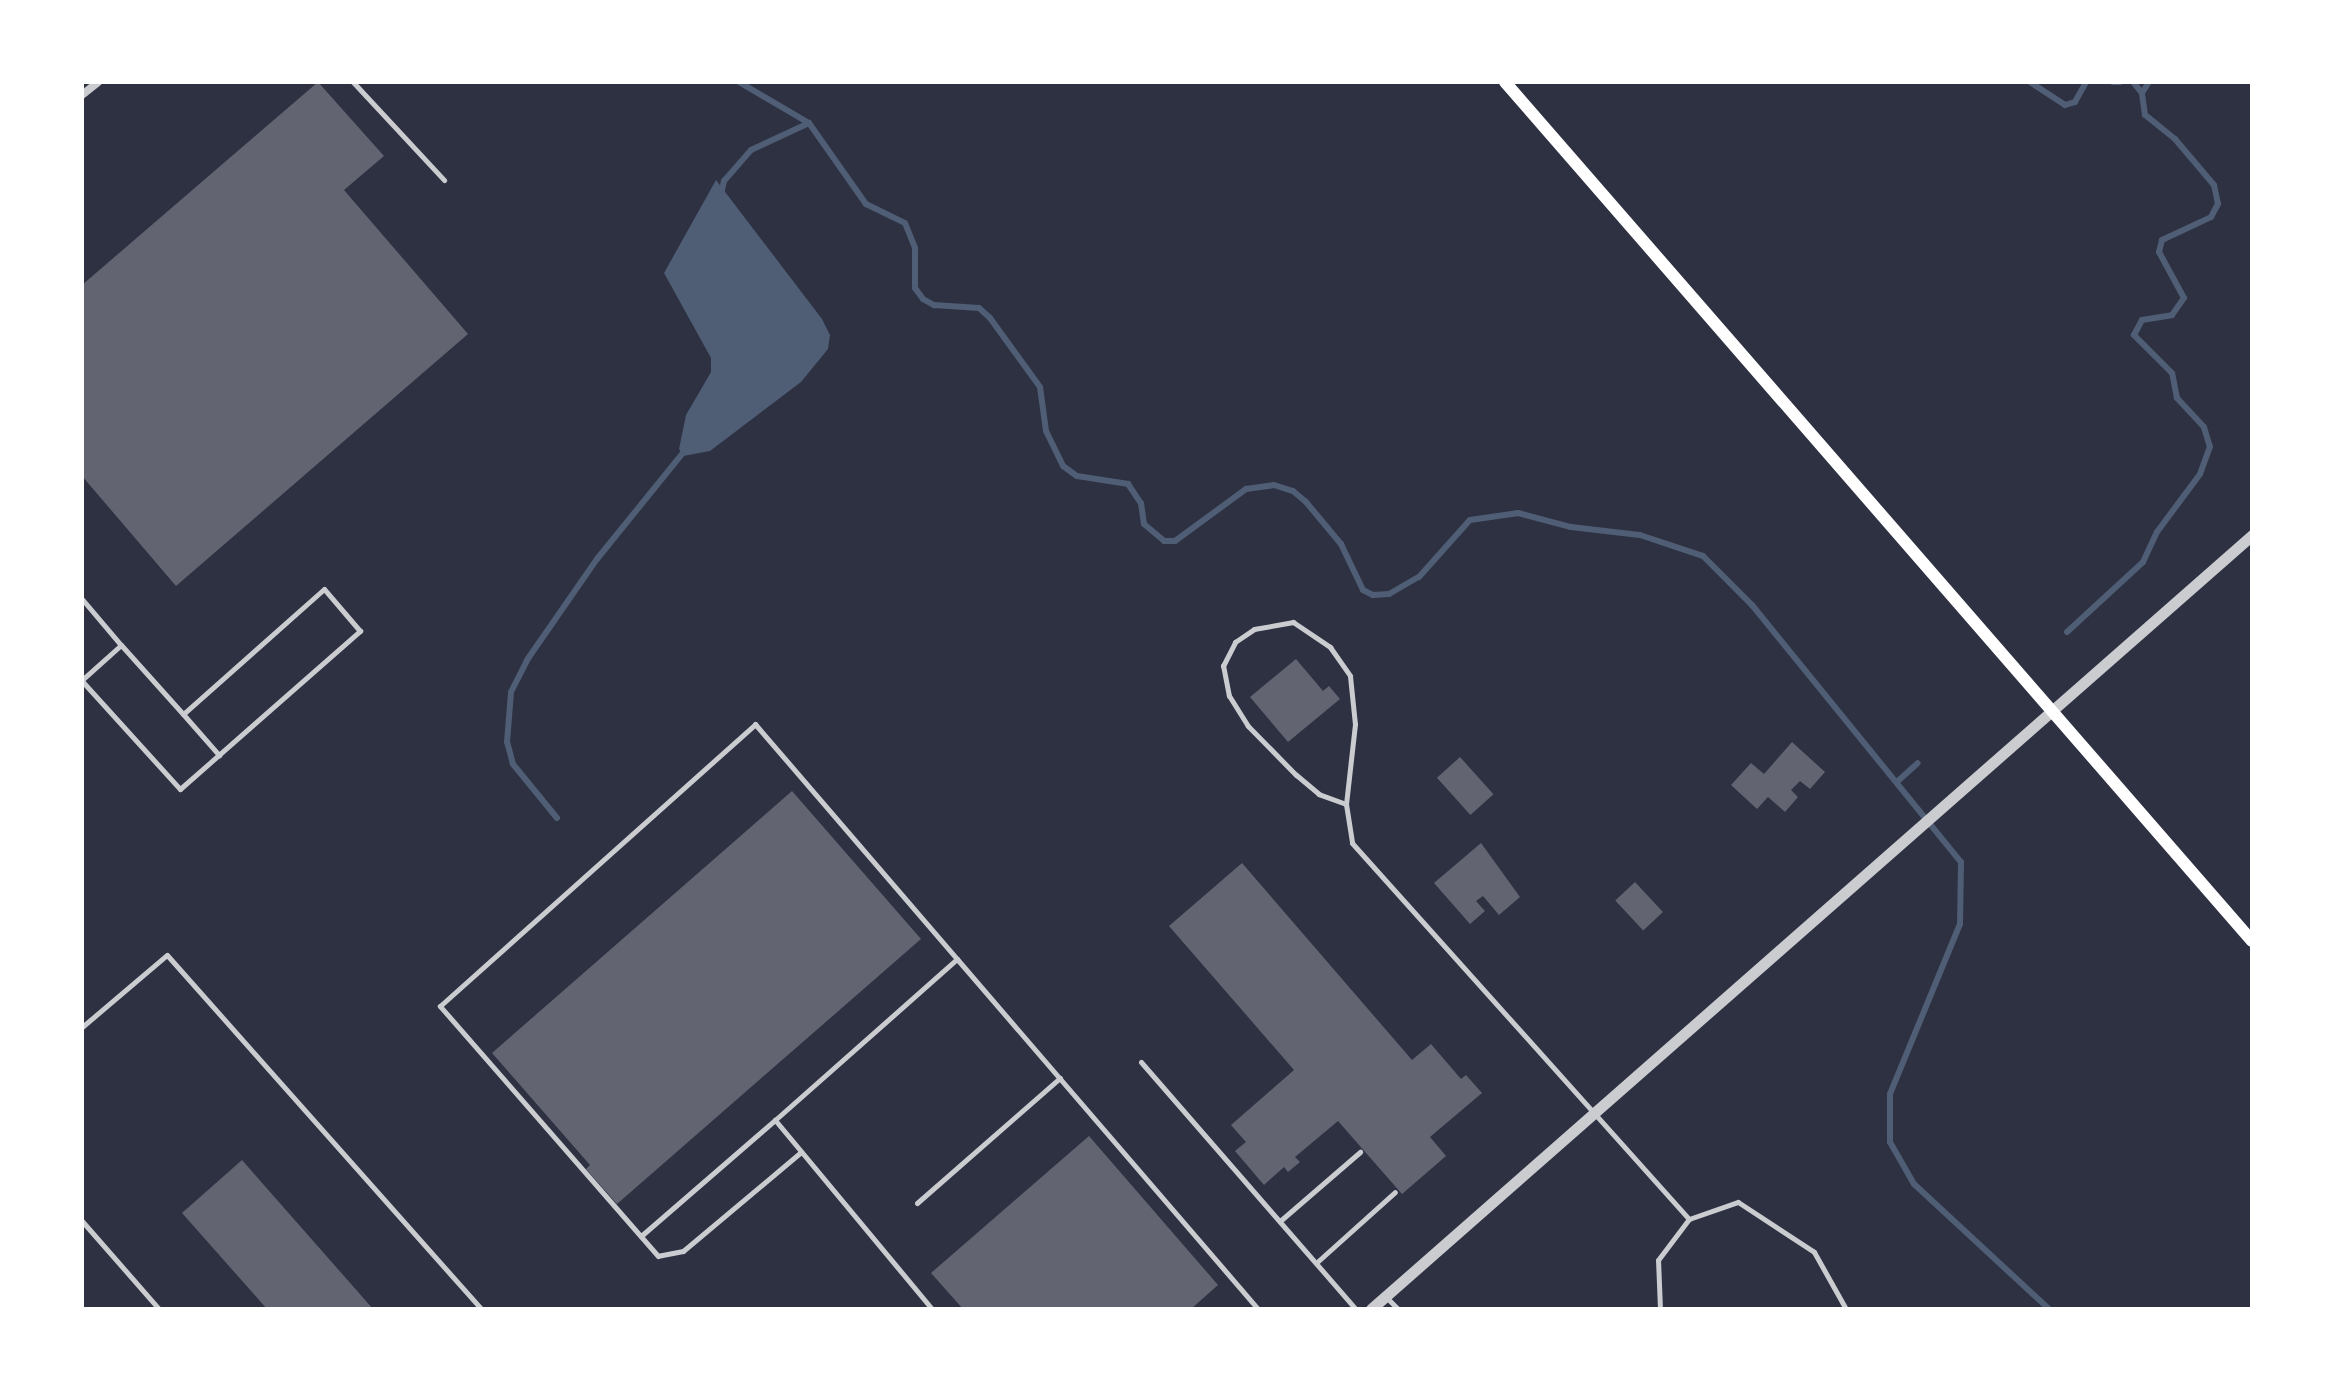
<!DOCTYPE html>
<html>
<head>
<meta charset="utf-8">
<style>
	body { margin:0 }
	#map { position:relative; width:2334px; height:1391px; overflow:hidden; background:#2d3142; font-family:Lato,sans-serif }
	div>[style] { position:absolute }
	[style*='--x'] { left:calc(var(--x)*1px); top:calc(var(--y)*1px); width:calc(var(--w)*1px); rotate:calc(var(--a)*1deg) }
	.water>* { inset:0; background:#4f5d75 }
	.stream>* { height:6px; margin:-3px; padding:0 3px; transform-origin:3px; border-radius:3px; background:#4f5d75 }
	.building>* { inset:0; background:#626471; transform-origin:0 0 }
	.service>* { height:5px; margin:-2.5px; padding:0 2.5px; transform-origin:2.5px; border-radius:2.5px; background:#caccd0 }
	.minor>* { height:8px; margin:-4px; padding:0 4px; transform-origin:4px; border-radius:4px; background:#caccd0 }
	.tertiary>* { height:11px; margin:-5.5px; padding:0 5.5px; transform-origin:5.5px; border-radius:5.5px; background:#caccd0 }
	.secondary>* { height:12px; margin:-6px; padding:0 6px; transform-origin:6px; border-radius:6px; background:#fff }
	span { translate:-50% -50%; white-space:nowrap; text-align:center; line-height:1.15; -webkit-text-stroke:6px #fff; paint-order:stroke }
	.frame { position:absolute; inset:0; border:84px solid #fff; pointer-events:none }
</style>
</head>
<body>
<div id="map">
	<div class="water">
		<i style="clip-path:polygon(716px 180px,822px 319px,830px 335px,828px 349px,801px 382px,710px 451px,683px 456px,679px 449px,686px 415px,711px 372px,711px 358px,664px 273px)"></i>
	</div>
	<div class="stream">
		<i style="--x:739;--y:82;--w:81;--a:30.4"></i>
		<i style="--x:809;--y:123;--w:99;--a:54.9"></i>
		<i style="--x:866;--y:204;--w:43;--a:26"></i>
		<i style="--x:905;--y:223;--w:27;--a:68"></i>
		<i style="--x:915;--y:248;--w:40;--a:90"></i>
		<i style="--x:915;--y:288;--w:14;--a:54"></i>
		<i style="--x:923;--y:299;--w:13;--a:29"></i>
		<i style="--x:934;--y:305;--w:45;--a:3.8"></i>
		<i style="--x:979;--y:308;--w:15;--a:42"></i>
		<i style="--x:990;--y:318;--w:85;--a:54.1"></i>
		<i style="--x:1040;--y:387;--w:44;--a:82.2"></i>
		<i style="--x:1046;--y:431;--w:39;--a:64"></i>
		<i style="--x:1063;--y:466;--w:17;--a:36"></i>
		<i style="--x:1077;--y:476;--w:52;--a:8.9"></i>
		<i style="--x:1128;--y:484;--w:23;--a:56"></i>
		<i style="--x:1141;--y:503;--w:21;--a:82"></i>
		<i style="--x:1144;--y:524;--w:26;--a:40"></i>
		<i style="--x:1164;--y:541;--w:11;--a:0"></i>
		<i style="--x:1175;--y:541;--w:88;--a:-36.2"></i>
		<i style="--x:1246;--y:489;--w:28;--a:-8"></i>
		<i style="--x:1274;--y:485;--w:20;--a:18"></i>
		<i style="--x:1293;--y:491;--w:17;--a:40"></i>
		<i style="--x:1306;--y:502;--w:55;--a:50.2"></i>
		<i style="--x:1341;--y:544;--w:51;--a:64.4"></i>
		<i style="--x:1363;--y:590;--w:11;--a:27"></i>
		<i style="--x:1373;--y:595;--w:16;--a:-4"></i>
		<i style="--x:1389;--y:594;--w:34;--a:-30"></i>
		<i style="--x:1419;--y:577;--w:76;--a:-48.2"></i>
		<i style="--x:1470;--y:520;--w:49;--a:-8.3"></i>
		<i style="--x:1518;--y:513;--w:55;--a:14.8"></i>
		<i style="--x:1571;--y:527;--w:69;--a:6.6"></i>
		<i style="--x:1640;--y:535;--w:66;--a:18.4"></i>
		<i style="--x:1703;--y:556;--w:69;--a:45"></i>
		<i style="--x:1752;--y:605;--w:331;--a:50.9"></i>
		<i style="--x:1961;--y:862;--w:62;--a:90.9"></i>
		<i style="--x:1960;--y:924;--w:184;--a:112.4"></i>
		<i style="--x:1890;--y:1094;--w:48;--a:90"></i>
		<i style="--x:1890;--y:1142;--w:48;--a:60.3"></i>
		<i style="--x:1914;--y:1184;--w:184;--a:42.8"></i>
		<i style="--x:2030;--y:82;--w:42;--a:33.3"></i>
		<i style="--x:2065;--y:105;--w:10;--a:-17"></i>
		<i style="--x:2075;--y:102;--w:23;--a:-61"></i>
		<i style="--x:2113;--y:82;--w:7;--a:0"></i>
		<i style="--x:2142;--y:93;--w:13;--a:-58"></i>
		<i style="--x:721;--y:195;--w:14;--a:-78"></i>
		<i style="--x:724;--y:181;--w:41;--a:-48.9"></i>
		<i style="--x:751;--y:150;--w:64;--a:-25"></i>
		<i style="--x:2067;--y:632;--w:103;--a:-42.6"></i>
		<i style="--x:2143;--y:562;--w:33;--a:-65"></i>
		<i style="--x:2157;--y:532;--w:72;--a:-53.4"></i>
		<i style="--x:2200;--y:474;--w:29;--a:-70"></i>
		<i style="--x:2210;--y:447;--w:21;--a:-107"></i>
		<i style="--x:2204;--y:427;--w:40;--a:-133"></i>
		<i style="--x:2177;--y:398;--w:25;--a:-101"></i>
		<i style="--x:2172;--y:373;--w:54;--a:-135"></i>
		<i style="--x:2134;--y:335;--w:17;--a:-62"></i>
		<i style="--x:2142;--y:320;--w:30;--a:-9"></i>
		<i style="--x:2172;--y:315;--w:21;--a:-55"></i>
		<i style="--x:2184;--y:298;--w:52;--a:-118.5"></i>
		<i style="--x:2159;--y:252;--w:12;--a:-76"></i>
		<i style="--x:2162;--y:240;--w:54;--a:-25.1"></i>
		<i style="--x:2211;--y:217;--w:15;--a:-62"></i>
		<i style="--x:2218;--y:204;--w:19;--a:-102"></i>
		<i style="--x:2214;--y:185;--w:60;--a:-130.3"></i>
		<i style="--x:2175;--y:139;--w:38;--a:-141"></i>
		<i style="--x:2145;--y:115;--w:22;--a:-98"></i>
		<i style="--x:2142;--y:93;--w:14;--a:-129"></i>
		<i style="--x:1899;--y:780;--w:25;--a:-42"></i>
		<i style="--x:557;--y:818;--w:70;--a:-129.2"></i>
		<i style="--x:513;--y:764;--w:23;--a:-105"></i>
		<i style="--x:507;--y:742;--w:50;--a:-85.4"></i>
		<i style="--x:511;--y:692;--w:36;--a:-63"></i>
		<i style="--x:527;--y:660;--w:123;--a:-55.3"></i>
		<i style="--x:597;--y:559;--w:143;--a:-51"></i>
	</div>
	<div class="building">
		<i style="clip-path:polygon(318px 82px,384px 156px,344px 190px,468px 334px,176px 586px,82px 476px,82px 285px)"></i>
		<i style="clip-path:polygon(1296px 659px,1323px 691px,1329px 686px,1340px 699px,1288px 742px,1250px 697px)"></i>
		<i style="clip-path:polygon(1792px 742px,1825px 772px,1810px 789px,1800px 781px,1791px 790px,1798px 797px,1785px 812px,1768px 797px,1757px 809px,1731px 785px,1751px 763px,1764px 774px)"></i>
		<i style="left:1460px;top:757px;width:50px;height:31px;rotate:48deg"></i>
		<i style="clip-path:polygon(792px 791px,921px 939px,617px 1204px,586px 1169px,590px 1165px,492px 1053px)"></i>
		<i style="clip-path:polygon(1481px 843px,1520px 897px,1499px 915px,1483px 896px,1476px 901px,1485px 911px,1470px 924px,1434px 883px)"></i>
		<i style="clip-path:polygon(1242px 863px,1412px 1060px,1431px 1044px,1461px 1079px,1466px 1075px,1482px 1093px,1430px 1137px,1446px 1156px,1402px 1194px,1338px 1121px,1295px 1157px,1300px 1162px,1288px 1172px,1284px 1167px,1264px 1185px,1235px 1151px,1246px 1142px,1231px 1125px,1294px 1070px,1169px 926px)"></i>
		<i style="left:1635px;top:882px;width:41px;height:27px;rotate:47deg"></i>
		<i style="clip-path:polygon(1089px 1136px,1218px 1285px,1191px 1309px,963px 1309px,931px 1273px)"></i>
		<i style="clip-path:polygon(242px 1160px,373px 1309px,267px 1309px,182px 1213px)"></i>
	</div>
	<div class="service">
		<i style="--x:353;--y:82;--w:134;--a:47.1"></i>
		<i style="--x:82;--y:599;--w:60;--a:49.7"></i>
		<i style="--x:121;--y:645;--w:52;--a:138.1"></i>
		<i style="--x:82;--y:681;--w:146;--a:47.8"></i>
		<i style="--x:180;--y:789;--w:240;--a:-41.3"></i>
		<i style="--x:360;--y:631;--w:55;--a:-130.6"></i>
		<i style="--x:324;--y:589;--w:188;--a:138.4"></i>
		<i style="--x:183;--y:714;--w:93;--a:-131.9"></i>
		<i style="--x:183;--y:714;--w:55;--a:48.7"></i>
		<i style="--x:1346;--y:804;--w:29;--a:-160"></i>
		<i style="--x:1319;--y:794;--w:30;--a:-140"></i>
		<i style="--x:1296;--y:775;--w:69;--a:-134.4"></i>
		<i style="--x:1248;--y:726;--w:36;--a:-122"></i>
		<i style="--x:1229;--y:696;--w:31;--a:-101"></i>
		<i style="--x:1223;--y:666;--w:27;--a:-63"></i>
		<i style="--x:1235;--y:642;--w:23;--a:-34"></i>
		<i style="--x:1254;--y:629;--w:40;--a:-10"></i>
		<i style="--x:1293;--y:622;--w:45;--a:34"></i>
		<i style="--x:1330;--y:647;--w:35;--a:55"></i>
		<i style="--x:1350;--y:676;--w:48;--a:84.1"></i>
		<i style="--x:1355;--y:724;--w:81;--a:96.4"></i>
		<i style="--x:1346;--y:804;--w:39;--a:81"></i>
		<i style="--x:1352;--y:843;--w:505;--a:48.13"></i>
		<i style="--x:82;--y:1027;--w:111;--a:-40.3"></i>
		<i style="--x:167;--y:955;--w:473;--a:48.4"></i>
		<i style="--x:1141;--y:1062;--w:327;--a:49"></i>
		<i style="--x:801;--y:1152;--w:154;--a:140"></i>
		<i style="--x:683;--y:1251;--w:25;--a:169"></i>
		<i style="--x:658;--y:1256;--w:332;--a:-131.1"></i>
		<i style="--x:440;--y:1006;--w:423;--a:-41.8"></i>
		<i style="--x:755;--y:724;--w:310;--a:49.3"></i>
		<i style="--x:917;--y:1203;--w:190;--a:-41.2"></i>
		<i style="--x:82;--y:1221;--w:117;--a:48.8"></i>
		<i style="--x:1280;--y:1221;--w:106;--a:-40.8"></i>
		<i style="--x:641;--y:1236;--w:177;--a:-40.9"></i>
		<i style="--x:1316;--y:1263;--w:106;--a:-41.9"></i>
		<i style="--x:1386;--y:1297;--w:17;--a:45"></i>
		<i style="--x:932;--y:1309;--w:246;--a:-129.7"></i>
		<i style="--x:775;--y:1120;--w:243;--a:-41.5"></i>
		<i style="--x:957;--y:959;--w:462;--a:49.3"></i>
		<i style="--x:1660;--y:1309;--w:49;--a:-92.3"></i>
		<i style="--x:1658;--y:1260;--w:51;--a:-52.9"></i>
		<i style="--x:1689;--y:1219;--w:52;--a:-19.1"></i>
		<i style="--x:1738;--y:1202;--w:91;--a:33.3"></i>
		<i style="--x:1814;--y:1252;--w:65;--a:60.7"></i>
	</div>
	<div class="minor">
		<i style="--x:82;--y:95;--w:21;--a:-39"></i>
	</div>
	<div class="tertiary">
		<i style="--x:1371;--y:1309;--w:1173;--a:-41.3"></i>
	</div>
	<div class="secondary">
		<i style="--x:1505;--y:82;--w:1138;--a:48.99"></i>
	</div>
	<div class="frame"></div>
</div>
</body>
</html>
